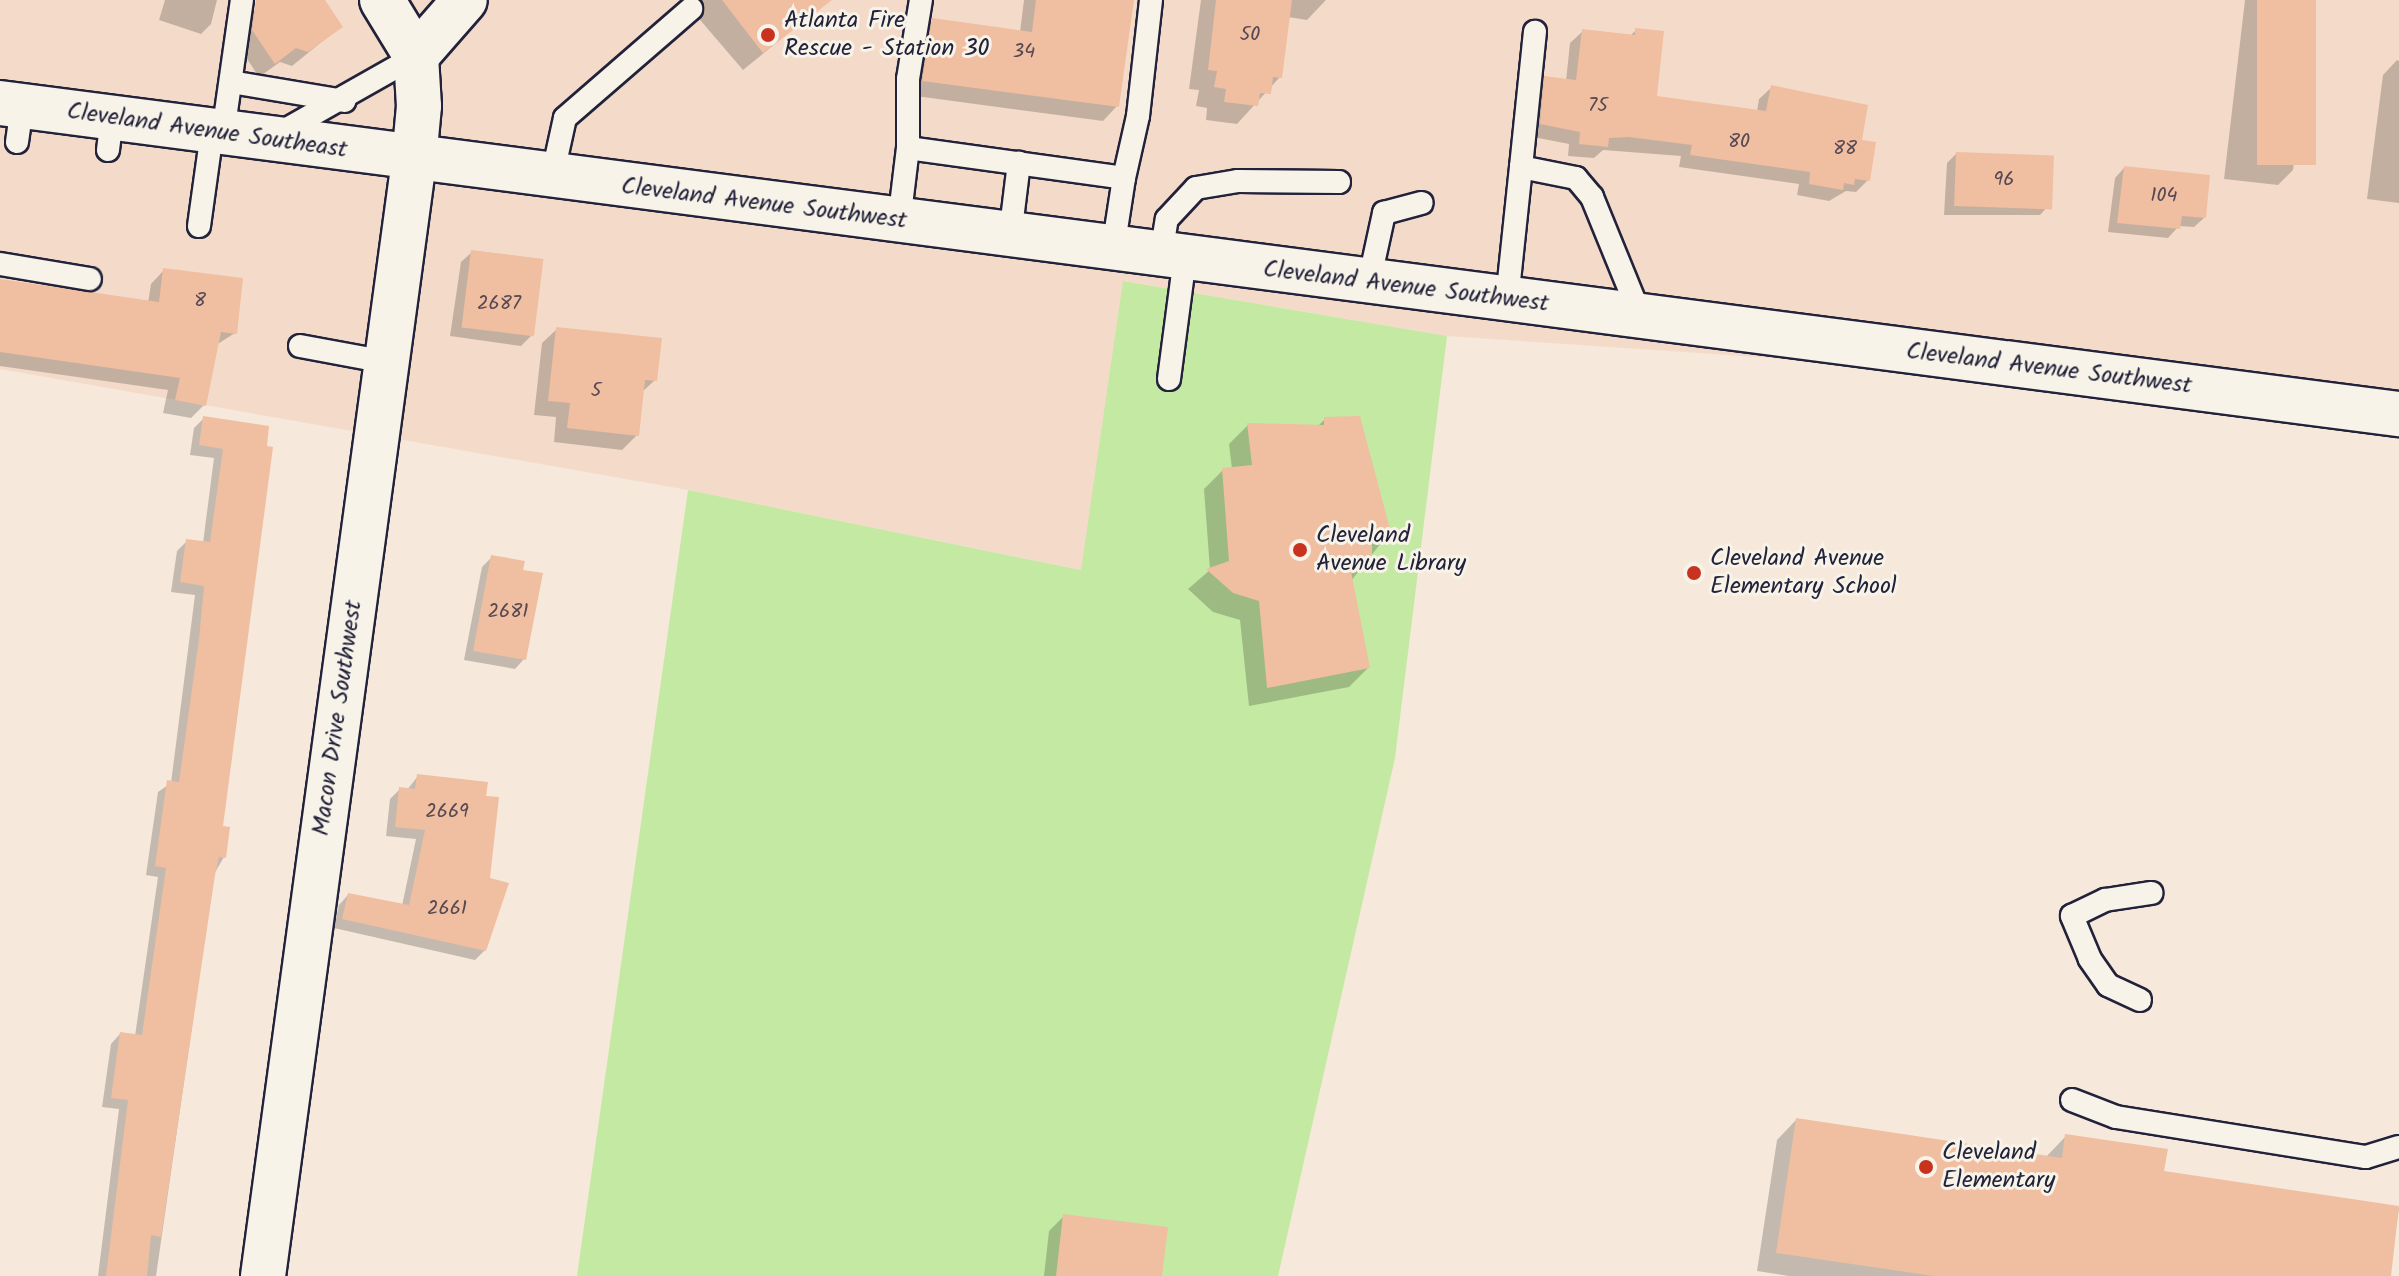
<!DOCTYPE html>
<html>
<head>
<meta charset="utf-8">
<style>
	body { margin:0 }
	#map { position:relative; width:2399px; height:1276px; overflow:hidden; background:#f6e8da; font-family:Kalam,sans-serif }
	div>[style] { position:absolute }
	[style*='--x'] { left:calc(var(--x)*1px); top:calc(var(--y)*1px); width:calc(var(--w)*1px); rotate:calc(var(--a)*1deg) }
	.built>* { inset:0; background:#f4dbc9 }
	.green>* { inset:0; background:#c4e9a3 }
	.shadow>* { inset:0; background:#0003 }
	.building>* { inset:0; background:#f0bea1; transform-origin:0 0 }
	.roads { filter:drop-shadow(2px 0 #22223b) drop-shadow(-2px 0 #22223b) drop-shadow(0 2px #22223b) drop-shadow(0 -2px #22223b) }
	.service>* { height:22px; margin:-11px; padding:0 11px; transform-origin:11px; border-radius:11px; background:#f7f3e8 }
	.minor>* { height:44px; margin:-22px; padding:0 22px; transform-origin:22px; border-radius:22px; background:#f7f3e8 }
	.tertiary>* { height:44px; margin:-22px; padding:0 22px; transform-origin:22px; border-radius:22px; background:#f7f3e8 }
	.secondary>* { height:44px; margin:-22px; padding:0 22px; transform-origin:22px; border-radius:22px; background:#f7f3e8 }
	.dots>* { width:22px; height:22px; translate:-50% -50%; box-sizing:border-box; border:4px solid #f7f3e8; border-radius:50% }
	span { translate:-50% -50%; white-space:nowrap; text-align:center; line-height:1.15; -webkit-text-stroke:6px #f7f3e8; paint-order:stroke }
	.number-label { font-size:20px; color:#564954 }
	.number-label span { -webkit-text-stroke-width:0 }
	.poi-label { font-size:24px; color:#22223b }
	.left { translate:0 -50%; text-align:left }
	.street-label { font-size:24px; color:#22223b }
</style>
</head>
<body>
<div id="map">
	<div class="built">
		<i style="clip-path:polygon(0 0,2399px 0,2399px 431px,1938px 369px,1447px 336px,1124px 281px,1082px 570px,688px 490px,0 369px)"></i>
	</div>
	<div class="green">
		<i style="clip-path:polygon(1123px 281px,1447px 336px,1395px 758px,1278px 1276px,577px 1276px,688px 490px,1081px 570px)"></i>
	</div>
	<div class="shadow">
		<i style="clip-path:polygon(165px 0,217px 0,211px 24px,201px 34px,159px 20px)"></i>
		<i style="clip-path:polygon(267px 0,322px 0,340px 27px,292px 66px,280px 62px,259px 77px,238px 45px,241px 22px)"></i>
		<i style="clip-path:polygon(683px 0,821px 0,824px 4px,743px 70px)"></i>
		<i style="clip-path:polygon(1024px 0,1132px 0,1117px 106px,1103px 121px,908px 95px,918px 35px,933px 21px,1020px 32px)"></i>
		<i style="clip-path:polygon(1201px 0,1326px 0,1307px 20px,1288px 17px,1280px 77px,1237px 124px,1206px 120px,1207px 108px,1196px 106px,1199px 90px,1189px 89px)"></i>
		<i style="clip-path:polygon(2245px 0,2314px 0,2293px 170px,2278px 185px,2224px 179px)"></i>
		<i style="clip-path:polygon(1636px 30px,1655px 97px,1757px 111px,1759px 99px,1772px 87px,1860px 142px,1868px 180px,1856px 192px,1846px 191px,1829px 201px,1797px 195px,1799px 184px,1679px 167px,1681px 156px,1603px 150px,1594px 158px,1568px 156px,1569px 144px,1528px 136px,1533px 90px,1545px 78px,1566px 81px,1570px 43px,1583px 31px,1630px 36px)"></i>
		<i style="clip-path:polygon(2397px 60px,2399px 61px,2399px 203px,2367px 199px,2383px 75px)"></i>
		<i style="clip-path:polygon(1956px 154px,2049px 205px,2040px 215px,1944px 215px,1947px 163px)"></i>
		<i style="clip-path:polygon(2124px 168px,2204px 218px,2194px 227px,2179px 226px,2168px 238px,2108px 232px,2115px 178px)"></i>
		<i style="clip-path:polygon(471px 253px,531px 336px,521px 346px,450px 336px,461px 262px)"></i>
		<i style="clip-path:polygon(164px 270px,235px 333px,216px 345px,204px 405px,191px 418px,163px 413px,168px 390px,0 366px,0 281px,148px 303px,151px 284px)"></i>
		<i style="clip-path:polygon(557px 329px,655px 380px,641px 393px,637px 435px,622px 450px,554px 442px,556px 417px,534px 415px,542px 343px)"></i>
		<i style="clip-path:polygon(204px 418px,267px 427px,221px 828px,224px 857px,214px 874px,156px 1276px,98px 1276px,119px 1109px,102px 1107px,111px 1044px,120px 1034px,135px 1036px,158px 877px,146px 875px,158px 792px,171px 783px,195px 595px,171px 592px,177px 551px,187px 541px,203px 543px,214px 458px,190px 455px,194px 428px)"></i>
		<i style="clip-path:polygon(1325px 419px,1389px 533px,1351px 581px,1368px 668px,1349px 687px,1249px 706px,1240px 620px,1213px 612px,1188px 589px,1210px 570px,1204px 489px,1223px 470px,1232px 469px,1229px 444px,1248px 425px,1317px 427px)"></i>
		<i style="clip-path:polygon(492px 557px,524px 659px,515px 669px,464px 660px,482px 567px)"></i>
		<i style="clip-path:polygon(418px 776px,487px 880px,485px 950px,475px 960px,334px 928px,339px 905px,348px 895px,402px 906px,416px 839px,386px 836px,390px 799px,400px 789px,407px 790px)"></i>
		<i style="clip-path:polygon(1796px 1120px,2046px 1157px,2066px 1136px,2162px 1173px,2399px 1208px,2389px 1276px,1789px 1276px,1757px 1271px,1777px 1140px)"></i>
		<i style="clip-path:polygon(1064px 1216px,1160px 1276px,1044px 1276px,1049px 1231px)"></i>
	</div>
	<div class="building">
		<i style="clip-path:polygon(256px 0,325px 0,343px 27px,308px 52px,296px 48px,275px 64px,252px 30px)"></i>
		<i style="clip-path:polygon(722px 0,832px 0,763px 53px)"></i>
		<i style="clip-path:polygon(1036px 0,1134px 0,1119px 107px,922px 81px,932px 18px,1032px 32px)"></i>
		<i style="clip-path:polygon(1216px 0,1292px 0,1282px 78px,1273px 77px,1271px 94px,1260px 93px,1258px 106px,1224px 102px,1226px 89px,1214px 87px,1217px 71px,1208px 70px)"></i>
		<i style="left:2257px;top:0;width:59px;height:165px"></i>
		<i style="clip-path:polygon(1635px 28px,1664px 31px,1657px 96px,1766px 111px,1771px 85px,1868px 105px,1862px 140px,1876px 142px,1870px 181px,1855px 179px,1854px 185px,1844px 183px,1843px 190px,1809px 184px,1810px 172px,1690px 155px,1692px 145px,1629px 137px,1609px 138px,1608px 147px,1579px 144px,1580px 132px,1540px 124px,1544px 76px,1576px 80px,1582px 29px,1635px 35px)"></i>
		<i style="left:1956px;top:152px;width:98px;height:54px;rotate:2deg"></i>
		<i style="clip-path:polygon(2124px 166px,2210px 175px,2206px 218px,2182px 216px,2180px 229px,2117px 223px)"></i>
		<i style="left:471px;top:250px;width:73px;height:78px;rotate:7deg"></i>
		<i style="clip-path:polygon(163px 268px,243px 278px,237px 334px,221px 332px,206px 406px,175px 400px,180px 378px,0 352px,0 279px,159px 302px)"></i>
		<i style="clip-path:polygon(556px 327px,662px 338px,657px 381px,645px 380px,639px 436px,567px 428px,570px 403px,548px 401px)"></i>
		<i style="clip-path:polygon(203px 416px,269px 426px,267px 446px,273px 447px,223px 826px,230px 827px,226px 858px,219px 857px,215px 875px,161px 1237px,151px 1235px,147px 1276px,106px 1276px,128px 1100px,111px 1098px,120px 1032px,142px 1035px,166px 868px,155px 866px,167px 780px,179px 782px,199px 639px,204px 586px,180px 582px,186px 539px,210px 542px,223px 449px,199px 445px)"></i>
		<i style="clip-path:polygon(1360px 416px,1391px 533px,1372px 539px,1372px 562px,1350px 566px,1370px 668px,1267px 688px,1259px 601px,1233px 593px,1206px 569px,1229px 561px,1222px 468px,1252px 465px,1247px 423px,1324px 425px,1324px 417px)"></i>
		<i style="clip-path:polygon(491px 555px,525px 561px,523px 570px,543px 573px,526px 660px,473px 651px)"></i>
		<i style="clip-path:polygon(417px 774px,488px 782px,486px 796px,499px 797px,490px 878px,509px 883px,486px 951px,342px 919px,348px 893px,409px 905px,425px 830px,395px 827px,399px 787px,415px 789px)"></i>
		<i style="clip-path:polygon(1796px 1118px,2062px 1158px,2065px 1134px,2168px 1149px,2164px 1171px,2399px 1206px,2391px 1276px,1934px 1276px,1776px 1253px)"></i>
		<i style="clip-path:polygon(1063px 1214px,1168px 1227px,1162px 1276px,1056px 1276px)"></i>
	</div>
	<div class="roads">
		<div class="service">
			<i style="--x:231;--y:82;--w:115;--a:9.5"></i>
			<i style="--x:223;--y:133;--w:134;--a:-81.9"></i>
			<i style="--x:278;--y:134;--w:159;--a:-29.5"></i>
			<i style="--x:17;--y:142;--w:36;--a:-82"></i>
			<i style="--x:908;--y:148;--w:218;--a:7.9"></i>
			<i style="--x:1124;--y:178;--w:72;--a:98.8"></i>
			<i style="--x:108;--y:150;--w:32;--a:-83"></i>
			<i style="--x:1521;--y:167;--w:136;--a:-84.1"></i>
			<i style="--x:552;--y:177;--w:60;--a:-77.6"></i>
			<i style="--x:565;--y:118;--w:167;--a:-40.9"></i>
			<i style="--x:1124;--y:178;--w:64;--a:-77.3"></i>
			<i style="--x:1138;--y:116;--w:117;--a:-83.6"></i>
			<i style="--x:899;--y:222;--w:75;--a:-83.1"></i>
			<i style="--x:908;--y:148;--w:69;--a:-90"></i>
			<i style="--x:908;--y:79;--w:80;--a:-80.7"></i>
			<i style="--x:199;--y:226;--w:95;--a:-82.1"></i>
			<i style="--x:1010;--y:236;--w:74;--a:-83"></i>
			<i style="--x:1161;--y:255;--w:36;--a:-81"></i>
			<i style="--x:1167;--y:219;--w:42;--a:-46.9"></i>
			<i style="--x:1196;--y:188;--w:43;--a:-9.5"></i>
			<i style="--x:1238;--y:181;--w:101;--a:0.6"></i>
			<i style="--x:0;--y:264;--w:91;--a:9.5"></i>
			<i style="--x:1369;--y:282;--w:71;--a:-77.7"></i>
			<i style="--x:1384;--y:213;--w:39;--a:-15"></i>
			<i style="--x:1507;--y:300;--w:134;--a:-84"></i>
			<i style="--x:1521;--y:167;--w:56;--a:11.3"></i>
			<i style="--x:1576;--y:178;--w:25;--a:50"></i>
			<i style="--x:1592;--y:197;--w:130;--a:67.8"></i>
			<i style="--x:300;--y:346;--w:87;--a:10.5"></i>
			<i style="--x:1169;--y:379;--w:122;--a:-82.5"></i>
			<i style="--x:2140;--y:1000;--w:35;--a:-155"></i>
			<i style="--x:2108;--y:985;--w:32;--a:-125"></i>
			<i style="--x:2090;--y:959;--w:47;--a:-112.7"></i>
			<i style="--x:2072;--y:916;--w:37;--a:-26"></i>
			<i style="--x:2105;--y:900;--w:47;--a:-8.7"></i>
			<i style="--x:2072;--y:1100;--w:47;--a:21.1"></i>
			<i style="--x:2116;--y:1117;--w:253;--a:9.1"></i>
			<i style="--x:2366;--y:1157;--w:34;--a:-17"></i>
		</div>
		<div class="minor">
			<i style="--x:382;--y:0;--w:66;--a:58.7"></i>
			<i style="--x:416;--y:56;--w:50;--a:86.6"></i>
			<i style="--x:419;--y:106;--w:54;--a:95.3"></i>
			<i style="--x:416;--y:56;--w:74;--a:-48.8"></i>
		</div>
		<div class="tertiary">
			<i style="--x:263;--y:1276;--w:1126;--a:-82.29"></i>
		</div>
		<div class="secondary">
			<i style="--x:0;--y:103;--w:2419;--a:7.39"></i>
		</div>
	</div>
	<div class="dots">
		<i style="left:768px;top:35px;background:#c8321e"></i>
		<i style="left:1300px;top:550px;background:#c8321e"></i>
		<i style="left:1694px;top:573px;background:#c8321e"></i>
		<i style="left:1926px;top:1167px;background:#c8321e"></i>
	</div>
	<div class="number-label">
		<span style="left:1250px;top:35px">50</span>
		<span style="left:1024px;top:52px">34</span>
		<span style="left:1598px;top:106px">75</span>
		<span style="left:1739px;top:142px">80</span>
		<span style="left:1845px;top:149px">88</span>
		<span style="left:2004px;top:180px">96</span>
		<span style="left:2164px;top:196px">104</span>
		<span style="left:200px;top:301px">8</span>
		<span style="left:499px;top:304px">2687</span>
		<span style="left:596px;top:391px">5</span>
		<span style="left:508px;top:612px">2681</span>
		<span style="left:447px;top:812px">2669</span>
		<span style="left:447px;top:909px">2661</span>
	</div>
	<div class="poi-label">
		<span class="left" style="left:784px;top:35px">Atlanta Fire<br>Rescue - Station 30</span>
		<span class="left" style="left:1316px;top:550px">Cleveland<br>Avenue Library</span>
		<span class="left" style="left:1710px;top:573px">Cleveland Avenue<br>Elementary School</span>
		<span class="left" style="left:1942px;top:1167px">Cleveland<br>Elementary</span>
	</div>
	<div class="street-label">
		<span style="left:207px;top:131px;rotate:8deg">Cleveland Avenue Southeast</span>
		<span style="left:764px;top:204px;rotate:7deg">Cleveland Avenue Southwest</span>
		<span style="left:1406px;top:287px;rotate:7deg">Cleveland Avenue Southwest</span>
		<span style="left:2049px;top:369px;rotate:7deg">Cleveland Avenue Southwest</span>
		<span style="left:338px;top:718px;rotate:-82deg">Macon Drive Southwest</span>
	</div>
</div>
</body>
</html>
